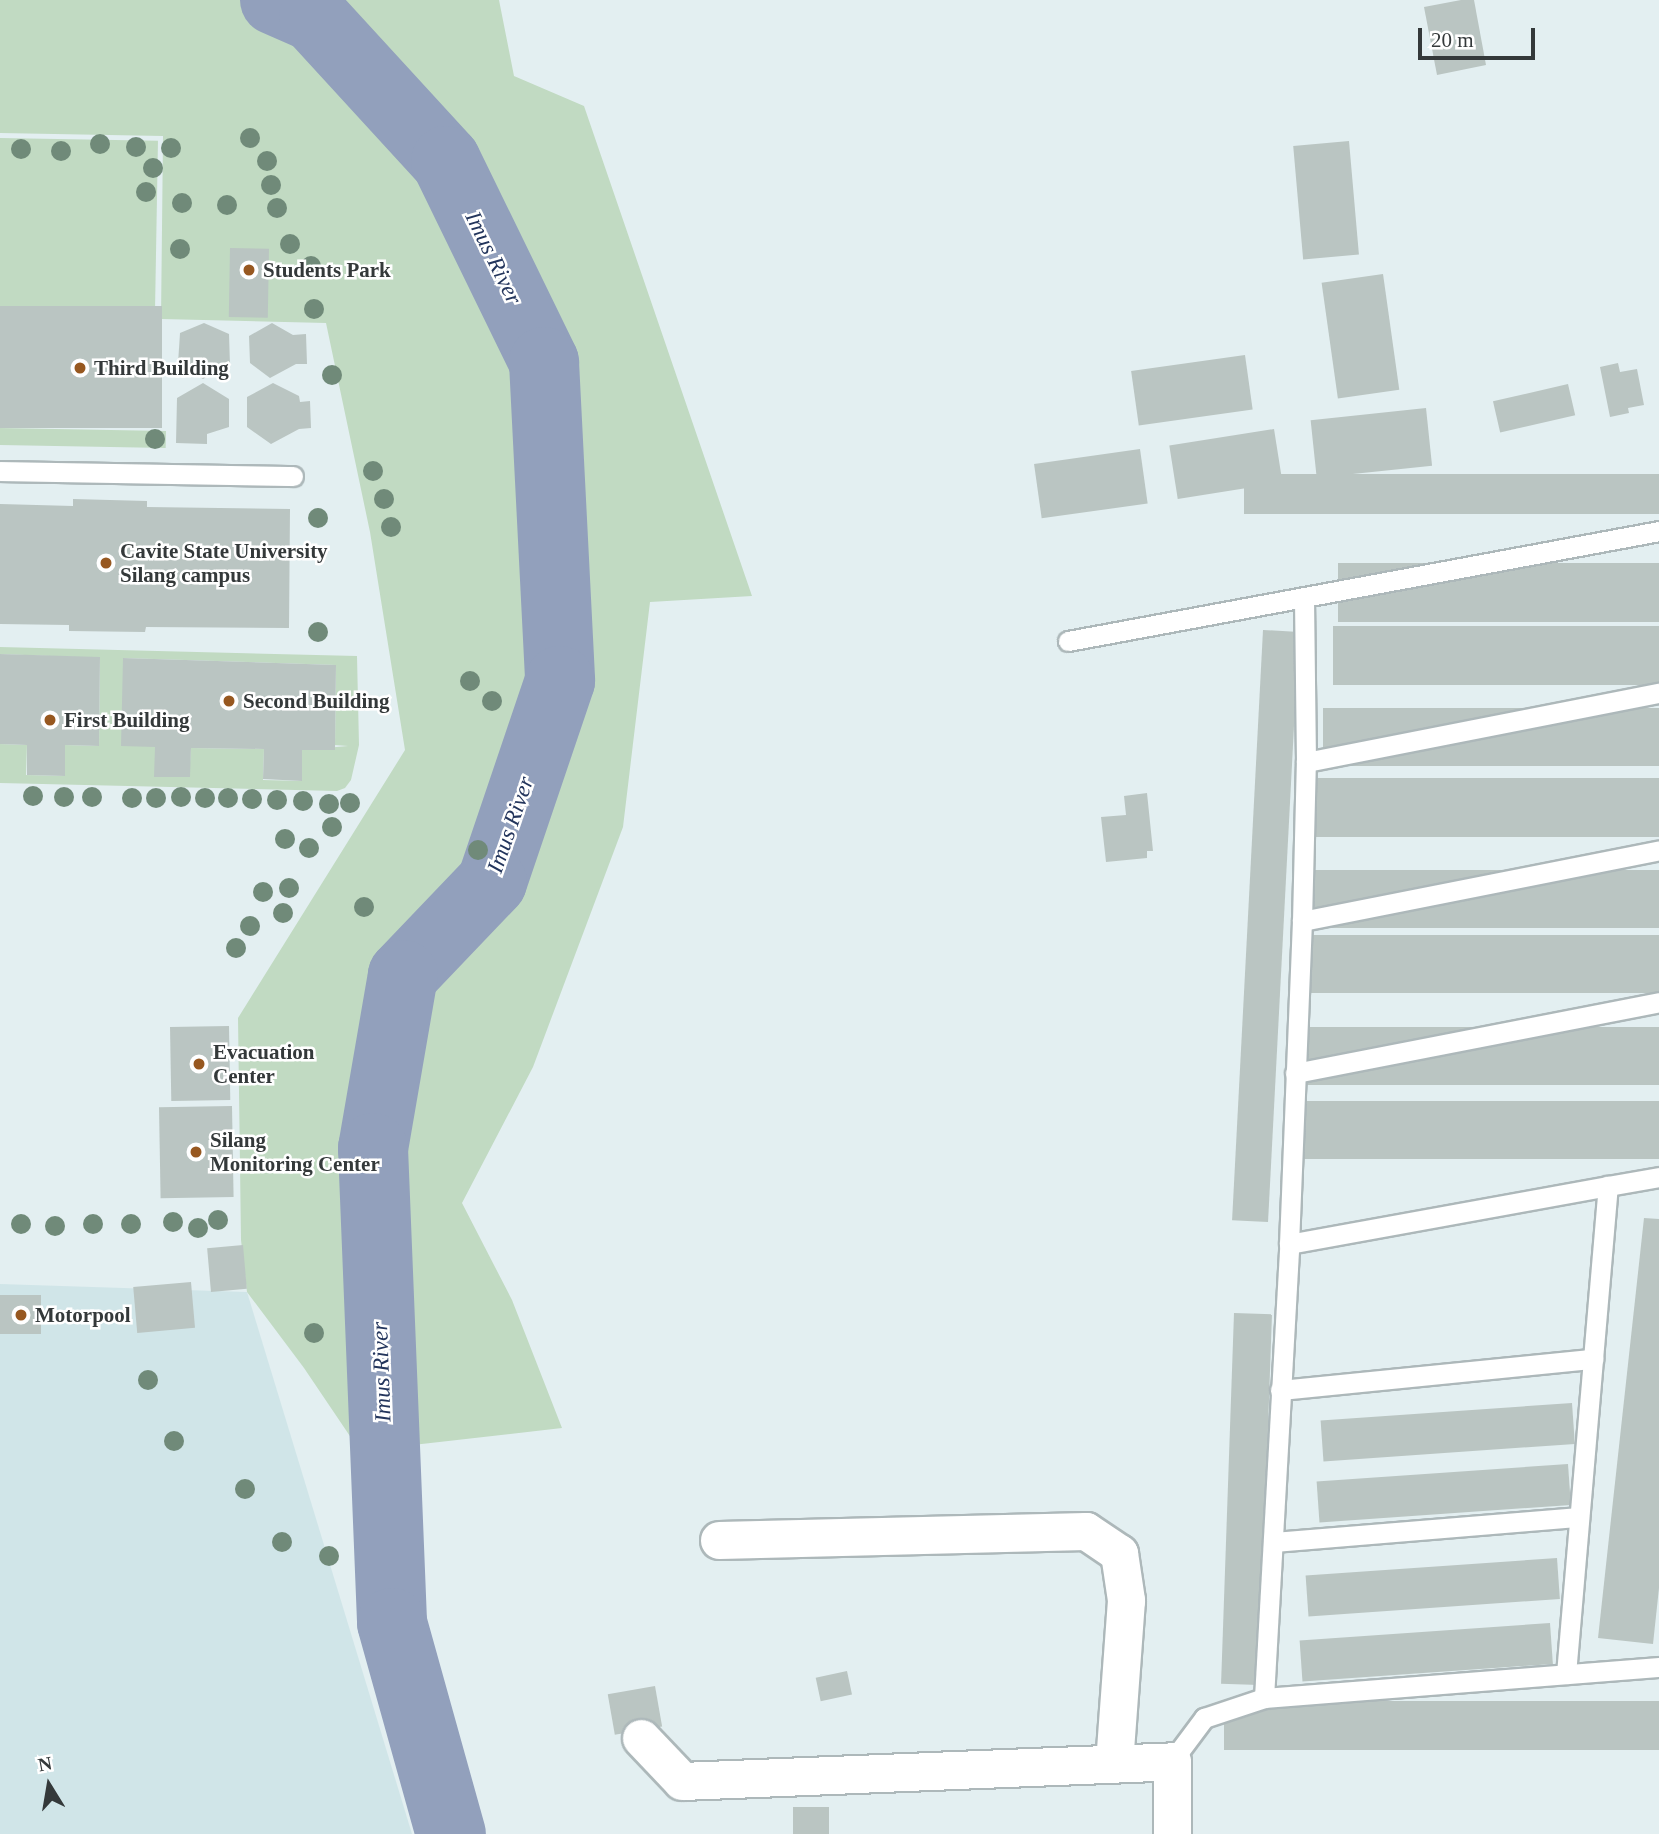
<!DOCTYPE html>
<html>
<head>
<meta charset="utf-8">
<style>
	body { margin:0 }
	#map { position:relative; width:1659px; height:1834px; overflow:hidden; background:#e3eff1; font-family:Georgia,serif }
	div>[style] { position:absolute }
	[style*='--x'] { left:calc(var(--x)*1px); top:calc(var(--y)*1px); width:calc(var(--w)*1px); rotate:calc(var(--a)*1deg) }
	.built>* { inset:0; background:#d0e5e8 }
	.green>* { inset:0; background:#c1dac2; transform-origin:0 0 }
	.river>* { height:70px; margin:-35px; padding:0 35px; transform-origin:35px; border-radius:35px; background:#92a0bc }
	.building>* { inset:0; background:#bac5c2; transform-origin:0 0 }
	.roads { filter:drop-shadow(2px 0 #adb8ba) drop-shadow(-2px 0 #adb8ba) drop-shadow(0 2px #adb8ba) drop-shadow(0 -2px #adb8ba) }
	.lane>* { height:19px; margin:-9.5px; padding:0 9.5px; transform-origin:9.5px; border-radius:9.5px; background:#fff }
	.street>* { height:37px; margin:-18.5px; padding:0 18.5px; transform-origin:18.5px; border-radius:18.5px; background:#fff }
	.trees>* { width:20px; height:20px; margin:-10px; border-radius:50%; background:#708a79 }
	.dots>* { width:19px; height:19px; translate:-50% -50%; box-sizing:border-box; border:4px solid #fff; border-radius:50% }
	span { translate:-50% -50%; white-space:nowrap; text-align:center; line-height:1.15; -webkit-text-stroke:5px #fff; paint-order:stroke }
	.poi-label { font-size:21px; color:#34393a; font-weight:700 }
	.left { translate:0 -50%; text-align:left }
	.water-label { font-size:23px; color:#23355c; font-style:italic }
	.north { position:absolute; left:14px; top:1750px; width:70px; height:70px; -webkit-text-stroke:5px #fff; paint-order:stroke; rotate:349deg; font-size:19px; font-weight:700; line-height:28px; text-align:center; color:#34393a }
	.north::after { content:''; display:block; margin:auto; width:24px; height:32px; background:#34393a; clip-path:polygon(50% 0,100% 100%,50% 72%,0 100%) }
	.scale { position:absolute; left:1418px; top:28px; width:117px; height:32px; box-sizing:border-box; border:4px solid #34393a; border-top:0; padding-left:9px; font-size:21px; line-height:24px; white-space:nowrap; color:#34393a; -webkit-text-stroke:5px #fff; paint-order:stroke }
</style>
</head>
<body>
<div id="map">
	<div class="built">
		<i style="clip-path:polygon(0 1284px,247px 1292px,412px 1834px,0 1834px)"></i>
	</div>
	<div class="green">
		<i style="clip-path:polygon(0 0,499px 0,514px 76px,584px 106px,752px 596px,650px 602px,623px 827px,533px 1067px,462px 1203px,512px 1300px,562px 1428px,360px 1451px,304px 1368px,247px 1292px,241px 1240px,238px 1018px,405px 750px,370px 532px,326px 323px,161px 319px,163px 136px,0 133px)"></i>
		<i style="left:0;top:138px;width:158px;height:171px;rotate:1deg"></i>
		<i style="left:0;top:428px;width:166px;height:17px;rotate:1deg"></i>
		<i style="clip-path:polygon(evenodd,0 647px,357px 656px,359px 745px,351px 780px,345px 788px,337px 791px,0 783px,0 744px,27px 745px,26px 775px,64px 776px,65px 745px,99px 746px,100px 658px,0 654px,0 647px,123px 658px,336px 665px,335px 745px,348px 746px,302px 750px,302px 781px,263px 780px,264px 749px,191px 748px,189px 777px,155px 777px,155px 747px,123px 658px)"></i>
	</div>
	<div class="river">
		<i style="--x:275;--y:0;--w:43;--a:23.6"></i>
		<i style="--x:314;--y:17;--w:195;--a:47.5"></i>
		<i style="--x:446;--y:161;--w:224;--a:64"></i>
		<i style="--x:544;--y:362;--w:319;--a:87.1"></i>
		<i style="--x:560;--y:681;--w:212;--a:108.7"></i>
		<i style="--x:492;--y:882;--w:129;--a:133.7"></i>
		<i style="--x:403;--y:975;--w:176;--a:99.8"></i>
		<i style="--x:373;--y:1148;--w:475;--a:87.7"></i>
		<i style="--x:392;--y:1623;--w:219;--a:74.4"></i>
	</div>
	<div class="building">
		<i style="clip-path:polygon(1461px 0,1474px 0,1486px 65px,1437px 75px,1424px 7px)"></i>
		<i style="left:1349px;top:141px;width:114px;height:56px;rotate:85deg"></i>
		<i style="left:230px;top:248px;width:39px;height:69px;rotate:1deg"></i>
		<i style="left:1383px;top:274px;width:117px;height:62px;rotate:82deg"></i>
		<i style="left:0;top:306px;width:162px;height:122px"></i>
		<i style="clip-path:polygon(204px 323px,229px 334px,230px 365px,203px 379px,178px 364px,180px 333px)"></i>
		<i style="clip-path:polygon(272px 323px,293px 335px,306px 334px,307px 364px,296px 364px,270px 378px,250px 363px,249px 336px)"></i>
		<i style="left:1245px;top:355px;width:55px;height:115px;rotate:82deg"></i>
		<i style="clip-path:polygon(1618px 363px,1620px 372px,1637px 369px,1644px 405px,1628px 408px,1629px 413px,1610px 417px,1600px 367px)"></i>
		<i style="clip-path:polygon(203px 383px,229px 399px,229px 427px,207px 434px,207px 444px,176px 443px,177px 398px)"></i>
		<i style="clip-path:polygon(273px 383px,299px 396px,300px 402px,310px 401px,311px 428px,299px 429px,271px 444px,247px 427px,247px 397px)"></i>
		<i style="left:1568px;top:384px;width:32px;height:77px;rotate:77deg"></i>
		<i style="left:1426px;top:408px;width:58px;height:116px;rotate:84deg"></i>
		<i style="left:1274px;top:429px;width:54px;height:106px;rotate:81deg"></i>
		<i style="left:1140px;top:449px;width:55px;height:107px;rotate:82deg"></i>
		<i style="left:1659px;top:474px;width:40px;height:415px;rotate:90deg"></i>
		<i style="clip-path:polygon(73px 499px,147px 501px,147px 507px,290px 509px,289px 628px,146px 627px,145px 632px,69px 631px,69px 625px,0 624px,0 504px,73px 506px)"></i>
		<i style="left:1659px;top:563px;width:59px;height:321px;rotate:90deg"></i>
		<i style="left:1659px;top:626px;width:59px;height:326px;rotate:90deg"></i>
		<i style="left:1263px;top:630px;width:36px;height:591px;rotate:3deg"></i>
		<i style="clip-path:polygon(0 654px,100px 657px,99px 746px,65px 745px,65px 776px,27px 775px,27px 745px,0 744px)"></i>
		<i style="clip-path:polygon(123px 658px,336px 665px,335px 750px,302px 750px,302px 781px,263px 779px,264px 749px,191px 748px,190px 777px,154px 777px,155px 747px,121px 746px)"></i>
		<i style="left:1659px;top:708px;width:58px;height:336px;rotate:90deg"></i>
		<i style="left:1659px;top:778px;width:59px;height:344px;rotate:90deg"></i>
		<i style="clip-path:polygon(1147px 793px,1153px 851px,1147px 851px,1147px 858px,1106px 862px,1101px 817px,1126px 815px,1124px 796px)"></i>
		<i style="left:1659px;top:870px;width:58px;height:349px;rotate:90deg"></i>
		<i style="left:1659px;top:935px;width:58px;height:354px;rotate:90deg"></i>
		<i style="left:229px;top:1026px;width:74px;height:59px;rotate:89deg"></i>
		<i style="left:1659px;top:1027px;width:58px;height:356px;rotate:90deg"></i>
		<i style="left:1659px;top:1101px;width:58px;height:367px;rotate:90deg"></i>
		<i style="left:232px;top:1106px;width:91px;height:73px;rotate:89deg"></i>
		<i style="clip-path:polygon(1644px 1218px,1659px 1219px,1659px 1588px,1653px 1644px,1598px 1638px)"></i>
		<i style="left:243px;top:1245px;width:44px;height:36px;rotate:85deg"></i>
		<i style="left:191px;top:1282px;width:46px;height:58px;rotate:85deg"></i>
		<i style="left:0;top:1295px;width:41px;height:39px"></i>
		<i style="left:1234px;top:1313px;width:38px;height:371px;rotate:2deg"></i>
		<i style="left:1572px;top:1403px;width:41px;height:252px;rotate:86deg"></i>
		<i style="left:1568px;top:1464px;width:41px;height:252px;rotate:86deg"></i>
		<i style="left:1557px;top:1558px;width:41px;height:252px;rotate:86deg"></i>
		<i style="left:1550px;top:1623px;width:41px;height:251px;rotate:86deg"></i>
		<i style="left:847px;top:1671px;width:24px;height:32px;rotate:78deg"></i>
		<i style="left:655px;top:1686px;width:41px;height:48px;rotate:80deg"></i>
		<i style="left:1659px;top:1701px;width:49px;height:435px;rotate:90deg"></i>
		<i style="left:793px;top:1807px;width:36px;height:27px"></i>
	</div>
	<div class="roads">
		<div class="lane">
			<i style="--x:0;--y:471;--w:293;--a:1"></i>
			<i style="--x:1068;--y:641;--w:601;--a:-10.54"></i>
			<i style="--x:1306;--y:762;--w:360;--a:-11.1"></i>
			<i style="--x:1302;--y:921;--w:364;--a:-11.2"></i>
			<i style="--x:1295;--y:1073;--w:371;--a:-11"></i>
			<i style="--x:1289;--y:1244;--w:324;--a:-10.3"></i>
			<i style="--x:1280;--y:1390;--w:315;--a:-5.7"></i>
			<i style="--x:1274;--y:1542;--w:306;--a:-4.7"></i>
			<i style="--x:1566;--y:1674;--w:490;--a:-85.1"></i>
			<i style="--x:1608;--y:1186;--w:52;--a:-10"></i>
			<i style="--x:1264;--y:1698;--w:455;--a:-86.8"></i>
			<i style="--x:1289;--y:1244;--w:323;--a:-87.7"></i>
			<i style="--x:1302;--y:921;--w:159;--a:-88.6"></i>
			<i style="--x:1306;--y:762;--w:164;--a:-90.7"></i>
			<i style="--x:1172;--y:1761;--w:54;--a:-53.3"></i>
			<i style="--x:1204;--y:1718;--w:63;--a:-18.4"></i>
			<i style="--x:1264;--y:1698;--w:396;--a:-4.5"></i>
		</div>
		<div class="street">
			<i style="--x:719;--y:1540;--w:367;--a:-1.4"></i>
			<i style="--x:1086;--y:1531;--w:40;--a:34"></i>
			<i style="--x:1119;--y:1553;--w:48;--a:81.5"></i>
			<i style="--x:1126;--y:1600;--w:162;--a:94.2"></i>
			<i style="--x:641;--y:1738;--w:59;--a:46.4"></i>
			<i style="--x:682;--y:1781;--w:490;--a:-2.3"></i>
			<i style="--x:1172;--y:1761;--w:73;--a:90"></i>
		</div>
	</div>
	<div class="trees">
		<i style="left:250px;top:138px"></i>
		<i style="left:100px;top:144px"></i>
		<i style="left:136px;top:147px"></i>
		<i style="left:171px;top:148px"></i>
		<i style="left:21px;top:149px"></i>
		<i style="left:61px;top:151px"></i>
		<i style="left:267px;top:161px"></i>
		<i style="left:153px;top:168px"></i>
		<i style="left:271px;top:185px"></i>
		<i style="left:146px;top:192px"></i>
		<i style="left:182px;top:203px"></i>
		<i style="left:227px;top:205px"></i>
		<i style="left:277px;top:208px"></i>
		<i style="left:290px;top:244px"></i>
		<i style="left:180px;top:249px"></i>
		<i style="left:311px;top:266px"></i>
		<i style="left:314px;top:309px"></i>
		<i style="left:332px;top:375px"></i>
		<i style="left:155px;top:439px"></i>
		<i style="left:373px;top:471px"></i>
		<i style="left:384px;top:499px"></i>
		<i style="left:318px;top:518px"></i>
		<i style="left:391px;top:527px"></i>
		<i style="left:318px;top:632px"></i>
		<i style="left:470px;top:681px"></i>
		<i style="left:492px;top:701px"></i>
		<i style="left:33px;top:796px"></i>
		<i style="left:64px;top:797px"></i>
		<i style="left:92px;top:797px"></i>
		<i style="left:181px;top:797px"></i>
		<i style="left:132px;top:798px"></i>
		<i style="left:156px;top:798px"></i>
		<i style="left:205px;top:798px"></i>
		<i style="left:228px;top:798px"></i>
		<i style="left:252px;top:799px"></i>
		<i style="left:277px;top:800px"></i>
		<i style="left:303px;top:801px"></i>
		<i style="left:350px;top:803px"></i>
		<i style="left:329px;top:804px"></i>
		<i style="left:332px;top:827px"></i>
		<i style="left:285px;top:839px"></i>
		<i style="left:309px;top:848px"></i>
		<i style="left:478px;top:850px"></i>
		<i style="left:289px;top:888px"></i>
		<i style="left:263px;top:892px"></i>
		<i style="left:364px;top:907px"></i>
		<i style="left:283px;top:913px"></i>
		<i style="left:250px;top:926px"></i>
		<i style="left:236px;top:948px"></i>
		<i style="left:218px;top:1220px"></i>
		<i style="left:173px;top:1222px"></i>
		<i style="left:21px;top:1224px"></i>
		<i style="left:93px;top:1224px"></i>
		<i style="left:131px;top:1224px"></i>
		<i style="left:55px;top:1226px"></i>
		<i style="left:198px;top:1228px"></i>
		<i style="left:314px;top:1333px"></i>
		<i style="left:148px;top:1380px"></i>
		<i style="left:174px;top:1441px"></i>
		<i style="left:245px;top:1489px"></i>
		<i style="left:282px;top:1542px"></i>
		<i style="left:329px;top:1556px"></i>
	</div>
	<div class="dots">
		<i style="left:249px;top:270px;background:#975820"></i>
		<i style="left:80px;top:368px;background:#975820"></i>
		<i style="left:106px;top:563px;background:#975820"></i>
		<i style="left:229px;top:701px;background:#975820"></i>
		<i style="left:50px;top:720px;background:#975820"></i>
		<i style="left:199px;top:1064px;background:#975820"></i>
		<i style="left:196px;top:1152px;background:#975820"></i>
		<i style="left:21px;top:1315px;background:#975820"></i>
	</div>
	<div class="poi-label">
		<span class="left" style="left:263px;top:270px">Students Park</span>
		<span class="left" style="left:94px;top:368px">Third Building</span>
		<span class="left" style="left:120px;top:563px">Cavite State University<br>Silang campus</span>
		<span class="left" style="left:243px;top:701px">Second Building</span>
		<span class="left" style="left:64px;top:720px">First Building</span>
		<span class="left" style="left:213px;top:1064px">Evacuation<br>Center</span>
		<span class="left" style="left:210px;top:1152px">Silang<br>Monitoring Center</span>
		<span class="left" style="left:35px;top:1315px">Motorpool</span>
	</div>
	<div class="water-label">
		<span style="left:493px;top:258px;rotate:64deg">Imus River</span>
		<span style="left:511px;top:825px;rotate:-71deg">Imus River</span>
		<span style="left:382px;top:1372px;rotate:-92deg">Imus River</span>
	</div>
	<div class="north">N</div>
	<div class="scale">20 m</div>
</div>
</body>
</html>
